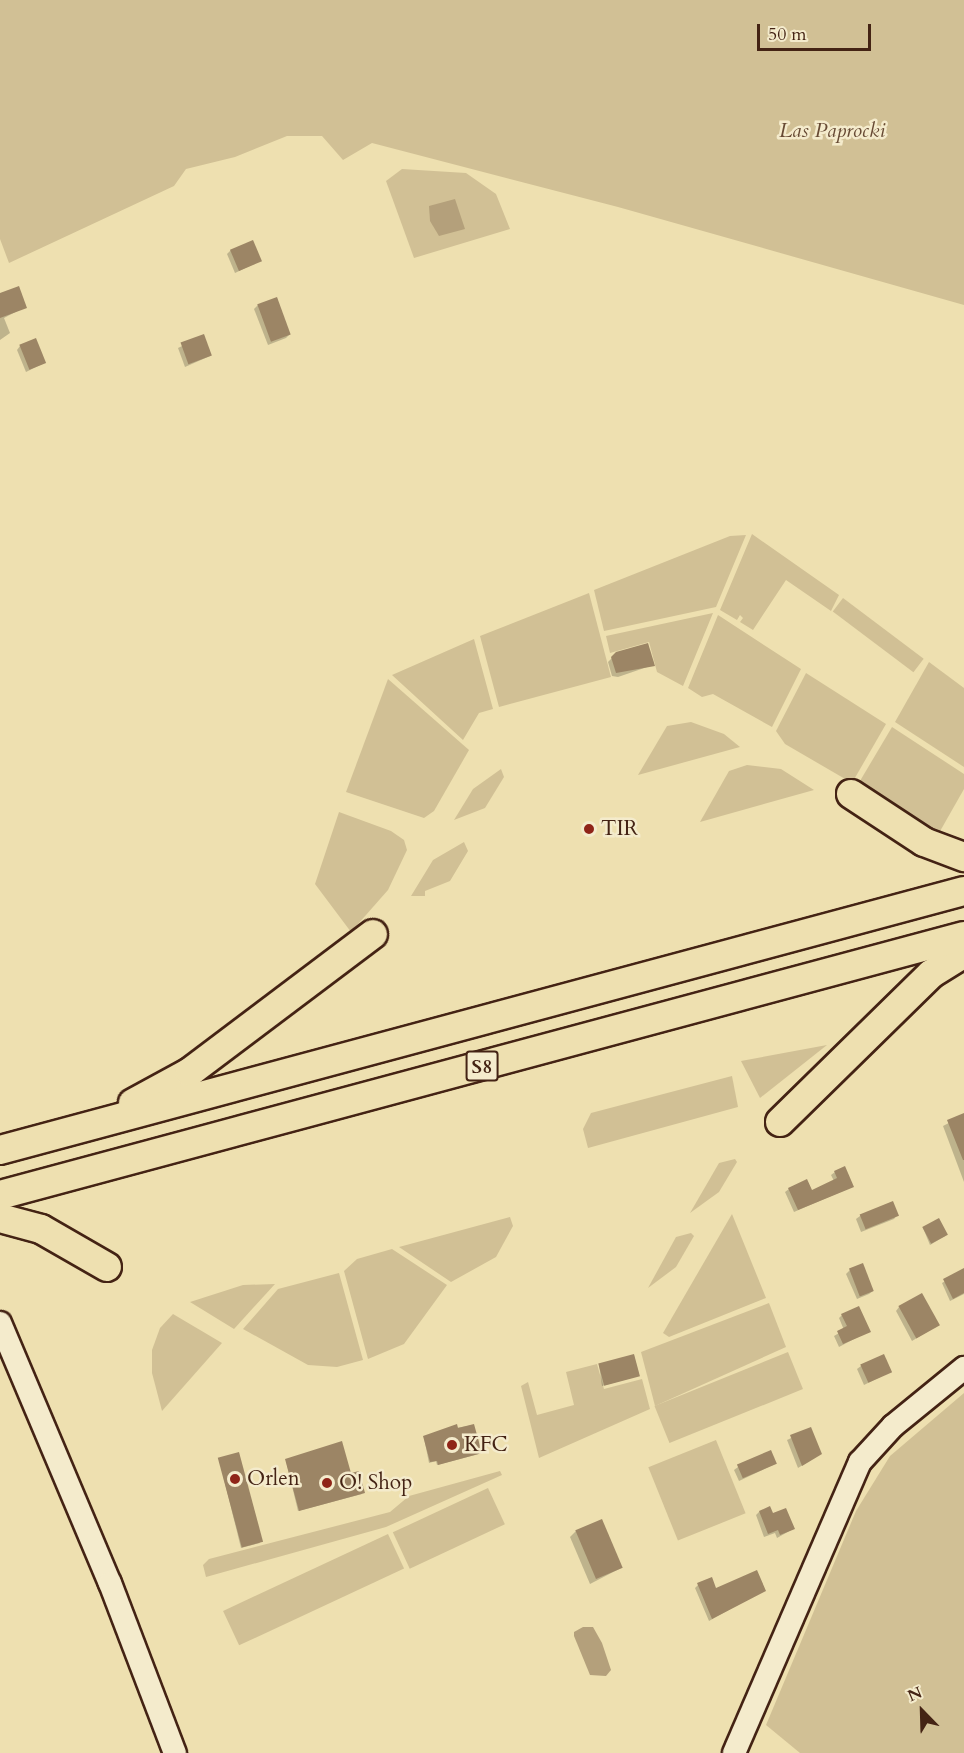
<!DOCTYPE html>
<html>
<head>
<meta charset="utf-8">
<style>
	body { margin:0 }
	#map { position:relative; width:964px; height:1753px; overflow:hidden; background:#eee0b0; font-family:Cardo,serif }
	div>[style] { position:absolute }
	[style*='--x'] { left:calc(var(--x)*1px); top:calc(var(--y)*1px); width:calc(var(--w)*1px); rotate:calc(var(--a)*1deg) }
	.green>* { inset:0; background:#d1c095; transform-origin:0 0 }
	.water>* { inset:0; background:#b4a07b }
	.shadow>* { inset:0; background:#0003 }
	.building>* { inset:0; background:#9c8565; transform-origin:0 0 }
	.roads { filter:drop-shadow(2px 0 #442314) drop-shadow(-2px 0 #442314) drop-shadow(0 2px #442314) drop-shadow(0 -2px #442314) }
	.secondary>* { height:22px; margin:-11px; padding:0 11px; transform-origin:11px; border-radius:11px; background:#f4ebcc }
	.highway>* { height:28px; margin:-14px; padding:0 14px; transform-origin:14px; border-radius:14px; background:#eee0b0 }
	.dots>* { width:16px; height:16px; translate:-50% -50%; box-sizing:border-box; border:3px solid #f4ebcc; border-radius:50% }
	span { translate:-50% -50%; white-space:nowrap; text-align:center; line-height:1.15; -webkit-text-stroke:5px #f4ebcc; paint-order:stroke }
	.shield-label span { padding:2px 4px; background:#f4ebcc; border:2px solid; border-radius:4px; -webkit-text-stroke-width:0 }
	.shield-label { font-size:20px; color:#442314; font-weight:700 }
	.park-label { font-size:21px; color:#674a34; font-style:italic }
	.poi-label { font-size:21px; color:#442314 }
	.left { translate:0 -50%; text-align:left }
	.north { position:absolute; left:892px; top:1681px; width:60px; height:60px; -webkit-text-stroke:4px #f4ebcc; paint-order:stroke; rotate:337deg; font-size:16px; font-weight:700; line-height:24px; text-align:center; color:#442314 }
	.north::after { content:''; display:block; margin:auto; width:21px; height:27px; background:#442314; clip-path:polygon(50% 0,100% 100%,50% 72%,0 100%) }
	.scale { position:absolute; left:757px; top:24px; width:114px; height:27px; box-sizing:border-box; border:3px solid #442314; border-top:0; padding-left:8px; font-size:18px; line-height:21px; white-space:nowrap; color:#442314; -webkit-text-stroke:4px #f4ebcc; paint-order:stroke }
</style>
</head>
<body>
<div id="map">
	<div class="green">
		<i style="clip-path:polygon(0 0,964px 0,964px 305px,618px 207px,372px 143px,343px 160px,322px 136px,287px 136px,235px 157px,186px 169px,174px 186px,9px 263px,0 239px)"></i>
		<i style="clip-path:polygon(402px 169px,466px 173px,496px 194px,510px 229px,414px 258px,386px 181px)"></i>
		<i style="clip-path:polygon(752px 534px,839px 595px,831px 611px,786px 580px,753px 630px,740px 622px,743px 618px,740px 615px,737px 620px,720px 610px)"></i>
		<i style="clip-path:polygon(746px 535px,716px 607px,604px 631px,594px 590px,730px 536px)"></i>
		<i style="clip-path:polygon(589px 593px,611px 677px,499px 707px,480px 636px)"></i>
		<i style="left:843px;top:598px;width:101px;height:17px;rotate:37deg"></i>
		<i style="clip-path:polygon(713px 613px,683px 686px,657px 672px,649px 642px,610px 653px,606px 636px)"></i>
		<i style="clip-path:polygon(718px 615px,801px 669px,772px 727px,713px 694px,702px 697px,688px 688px)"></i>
		<i style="clip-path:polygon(474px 639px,493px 709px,479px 713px,463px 740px,392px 675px)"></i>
		<i style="clip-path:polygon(929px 662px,964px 688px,964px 767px,895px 722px)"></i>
		<i style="clip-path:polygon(806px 673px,886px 724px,852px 783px,785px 744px,776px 731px)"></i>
		<i style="clip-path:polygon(388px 679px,469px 750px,434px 811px,424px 818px,346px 792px)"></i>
		<i style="clip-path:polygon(691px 722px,724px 734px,740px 747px,638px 775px,667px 726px)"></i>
		<i style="clip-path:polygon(892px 727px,964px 774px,964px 789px,939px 833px,857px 786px)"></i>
		<i style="clip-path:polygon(747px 765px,781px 769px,814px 790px,700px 822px,729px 771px)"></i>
		<i style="clip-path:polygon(501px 769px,504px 777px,485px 808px,454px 820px,473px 789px)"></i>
		<i style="clip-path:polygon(339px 812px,391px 831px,404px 840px,407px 850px,388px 890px,351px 932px,315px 884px)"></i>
		<i style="clip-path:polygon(464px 842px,468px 851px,450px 881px,425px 891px,425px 896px,411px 896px,433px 860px)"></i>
		<i style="clip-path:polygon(827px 1045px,760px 1098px,741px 1061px)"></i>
		<i style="clip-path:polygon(732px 1076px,738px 1107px,588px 1148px,583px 1129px,591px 1113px)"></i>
		<i style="clip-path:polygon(735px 1159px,737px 1162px,719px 1192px,690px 1213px,719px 1163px)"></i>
		<i style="clip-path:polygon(732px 1214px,766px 1298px,669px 1337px,663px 1333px)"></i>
		<i style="clip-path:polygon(510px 1217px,513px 1226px,496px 1257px,451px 1282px,399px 1247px)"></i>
		<i style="clip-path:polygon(691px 1233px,694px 1236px,676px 1267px,648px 1288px,676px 1237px)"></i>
		<i style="clip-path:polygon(392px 1249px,447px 1285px,404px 1344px,368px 1359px,344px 1271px,357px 1259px)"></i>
		<i style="clip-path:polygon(339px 1273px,363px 1360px,337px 1367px,308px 1365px,243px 1329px,278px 1289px)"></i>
		<i style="clip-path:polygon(275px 1284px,234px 1329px,190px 1302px,243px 1285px)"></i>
		<i style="clip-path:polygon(769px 1303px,786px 1347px,655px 1406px,641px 1352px)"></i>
		<i style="clip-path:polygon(173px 1314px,222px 1343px,162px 1411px,152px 1373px,152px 1350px,160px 1328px)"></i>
		<i style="left:788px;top:1352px;width:40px;height:144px;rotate:68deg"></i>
		<i style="clip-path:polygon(597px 1364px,604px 1389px,642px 1379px,650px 1409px,539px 1458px,521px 1386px,528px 1382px,537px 1415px,574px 1405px,566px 1372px)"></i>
		<i style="clip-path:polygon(964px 1393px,964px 1753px,800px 1753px,766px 1725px,856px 1511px,890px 1456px)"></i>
		<i style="left:716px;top:1440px;width:79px;height:73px;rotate:68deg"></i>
		<i style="clip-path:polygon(500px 1471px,502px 1475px,386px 1527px,206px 1577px,203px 1565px,209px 1559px,390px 1512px,409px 1496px)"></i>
		<i style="left:488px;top:1488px;width:40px;height:105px;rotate:65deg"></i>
		<i style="left:388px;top:1534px;width:38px;height:182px;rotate:65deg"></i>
	</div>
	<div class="water">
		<i style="clip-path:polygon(455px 199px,465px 229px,439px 236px,430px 221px,429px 206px)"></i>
		<i style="clip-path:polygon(583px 1627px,593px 1627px,602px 1643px,611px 1670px,606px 1676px,590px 1675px,574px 1636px,574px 1632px)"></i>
	</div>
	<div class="shadow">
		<i style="clip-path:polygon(231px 250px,260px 261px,235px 273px,227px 254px)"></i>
		<i style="clip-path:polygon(0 294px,25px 307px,4px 318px,10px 333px,0 340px)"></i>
		<i style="clip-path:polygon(258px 305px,289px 335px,286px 338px,268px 345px,254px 309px)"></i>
		<i style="clip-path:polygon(203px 336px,210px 356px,185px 367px,178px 348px)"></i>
		<i style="clip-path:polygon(20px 346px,44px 363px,26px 372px,17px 350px)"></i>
		<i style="clip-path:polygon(612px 658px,653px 665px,618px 677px,612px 676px,608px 662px)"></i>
		<i style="clip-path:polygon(964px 1115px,964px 1182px,943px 1126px)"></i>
		<i style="clip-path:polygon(835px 1172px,852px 1187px,794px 1212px,785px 1192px,789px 1189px,811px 1192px,834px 1181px,831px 1175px)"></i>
		<i style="clip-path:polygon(892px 1203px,897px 1215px,894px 1219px,861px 1232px,856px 1219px,860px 1216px)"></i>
		<i style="clip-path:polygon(923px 1228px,945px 1236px,930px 1245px)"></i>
		<i style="clip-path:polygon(850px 1270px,873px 1291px,869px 1294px,857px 1299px,846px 1274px)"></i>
		<i style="clip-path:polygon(964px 1270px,964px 1294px,950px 1301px,942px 1283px)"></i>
		<i style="clip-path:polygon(899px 1307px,938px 1325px,912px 1341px,896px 1311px)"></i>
		<i style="clip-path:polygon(842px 1315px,869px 1331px,839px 1347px,834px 1336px,844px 1330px,839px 1318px)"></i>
		<i style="clip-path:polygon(599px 1365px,638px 1376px,602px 1386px)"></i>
		<i style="clip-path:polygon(861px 1366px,890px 1372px,864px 1385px,857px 1369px)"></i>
		<i style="clip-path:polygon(473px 1425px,479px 1454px,437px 1465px,436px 1461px,429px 1463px,424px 1438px,439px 1431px)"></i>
		<i style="clip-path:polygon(810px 1429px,816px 1457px,798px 1468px,787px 1440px)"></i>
		<i style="clip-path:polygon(219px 1459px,260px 1543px,241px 1548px)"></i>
		<i style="clip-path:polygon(286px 1461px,350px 1475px,362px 1494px,298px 1511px)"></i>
		<i style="clip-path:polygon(775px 1464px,739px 1481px,734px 1470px,738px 1467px)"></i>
		<i style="clip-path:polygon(759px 1512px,772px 1515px,793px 1529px,777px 1538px,775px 1533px,764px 1537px,756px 1515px)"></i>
		<i style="clip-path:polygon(576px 1531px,621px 1568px,590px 1584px,570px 1537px)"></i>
		<i style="clip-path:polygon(698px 1585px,716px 1590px,764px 1590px,709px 1621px,695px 1588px)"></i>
	</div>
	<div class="building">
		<i style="left:253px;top:240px;width:23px;height:25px;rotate:67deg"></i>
		<i style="clip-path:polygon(19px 286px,27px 308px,0 318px,0 293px)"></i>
		<i style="left:277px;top:297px;width:40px;height:21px;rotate:70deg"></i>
		<i style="left:204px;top:334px;width:23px;height:25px;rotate:70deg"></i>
		<i style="left:36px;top:338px;width:27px;height:18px;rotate:68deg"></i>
		<i style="clip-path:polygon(648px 643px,655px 666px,616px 673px,611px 657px,616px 652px)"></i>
		<i style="clip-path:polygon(964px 1113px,964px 1160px,963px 1160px,947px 1120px)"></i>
		<i style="clip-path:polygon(845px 1166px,854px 1187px,798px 1210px,788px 1188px,807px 1179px,812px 1190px,837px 1178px,834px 1171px)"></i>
		<i style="left:893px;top:1201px;width:16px;height:36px;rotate:68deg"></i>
		<i style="left:939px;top:1218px;width:19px;height:19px;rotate:62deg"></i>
		<i style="left:863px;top:1263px;width:30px;height:15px;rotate:69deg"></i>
		<i style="clip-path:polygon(964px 1268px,964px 1293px,953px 1299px,943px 1279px)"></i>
		<i style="left:922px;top:1293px;width:37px;height:27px;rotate:61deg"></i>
		<i style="clip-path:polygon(859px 1306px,871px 1332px,843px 1344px,837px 1331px,847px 1326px,841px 1314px)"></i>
		<i style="left:634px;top:1354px;width:23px;height:37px;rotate:75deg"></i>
		<i style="left:884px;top:1354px;width:20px;height:26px;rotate:66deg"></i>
		<i style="clip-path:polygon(457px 1424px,458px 1428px,474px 1424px,482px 1453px,438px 1465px,437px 1461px,430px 1462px,423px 1436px)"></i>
		<i style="clip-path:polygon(811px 1427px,822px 1454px,802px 1466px,790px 1435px)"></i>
		<i style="clip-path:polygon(342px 1441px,351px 1473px,359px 1471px,365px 1493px,299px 1511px,285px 1459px)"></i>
		<i style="left:771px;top:1450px;width:15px;height:37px;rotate:67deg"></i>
		<i style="left:239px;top:1452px;width:93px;height:22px;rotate:75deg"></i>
		<i style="clip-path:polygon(770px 1506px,773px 1513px,786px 1508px,795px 1529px,780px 1535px,778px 1530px,768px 1534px,759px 1511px)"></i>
		<i style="left:602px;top:1519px;width:53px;height:29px;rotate:67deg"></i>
		<i style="clip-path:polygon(757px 1570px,766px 1591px,712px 1619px,697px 1583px,712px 1577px,716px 1588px)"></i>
	</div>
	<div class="roads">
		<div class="secondary">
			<i style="--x:0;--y:1323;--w:282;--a:67.1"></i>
			<i style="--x:110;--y:1583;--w:182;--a:69.1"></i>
			<i style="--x:734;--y:1753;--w:317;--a:-66.6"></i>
			<i style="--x:860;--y:1462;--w:49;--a:-47.5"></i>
			<i style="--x:893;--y:1426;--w:92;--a:-39.2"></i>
		</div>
		<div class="highway">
			<i style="--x:851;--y:794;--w:87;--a:33.3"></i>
			<i style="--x:924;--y:842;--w:43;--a:20.6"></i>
			<i style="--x:133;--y:1103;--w:65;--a:-28.5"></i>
			<i style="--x:190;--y:1072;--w:229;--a:-37"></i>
			<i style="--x:780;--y:1122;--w:211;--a:-44.4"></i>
			<i style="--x:931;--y:974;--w:39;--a:-32"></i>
			<i style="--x:0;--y:1150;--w:998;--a:-15.04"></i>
			<i style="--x:0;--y:1195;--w:998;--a:-15.04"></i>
			<i style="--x:0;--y:1218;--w:42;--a:15"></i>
			<i style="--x:41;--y:1229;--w:76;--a:29.9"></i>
		</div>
	</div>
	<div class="dots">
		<i style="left:589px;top:829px;background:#8f2418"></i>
		<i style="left:452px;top:1445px;background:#8f2418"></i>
		<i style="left:235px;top:1479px;background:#8f2418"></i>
		<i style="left:327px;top:1483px;background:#8f2418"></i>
	</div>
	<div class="shield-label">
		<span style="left:482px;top:1066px">S8</span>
	</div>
	<div class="park-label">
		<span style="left:832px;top:131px">Las Paprocki</span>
	</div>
	<div class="poi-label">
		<span class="left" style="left:601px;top:829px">TIR</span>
		<span class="left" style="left:464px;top:1445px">KFC</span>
		<span class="left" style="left:247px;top:1479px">Orlen</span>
		<span class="left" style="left:339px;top:1483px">O! Shop</span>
	</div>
	<div class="north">N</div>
	<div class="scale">50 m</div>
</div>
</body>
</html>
